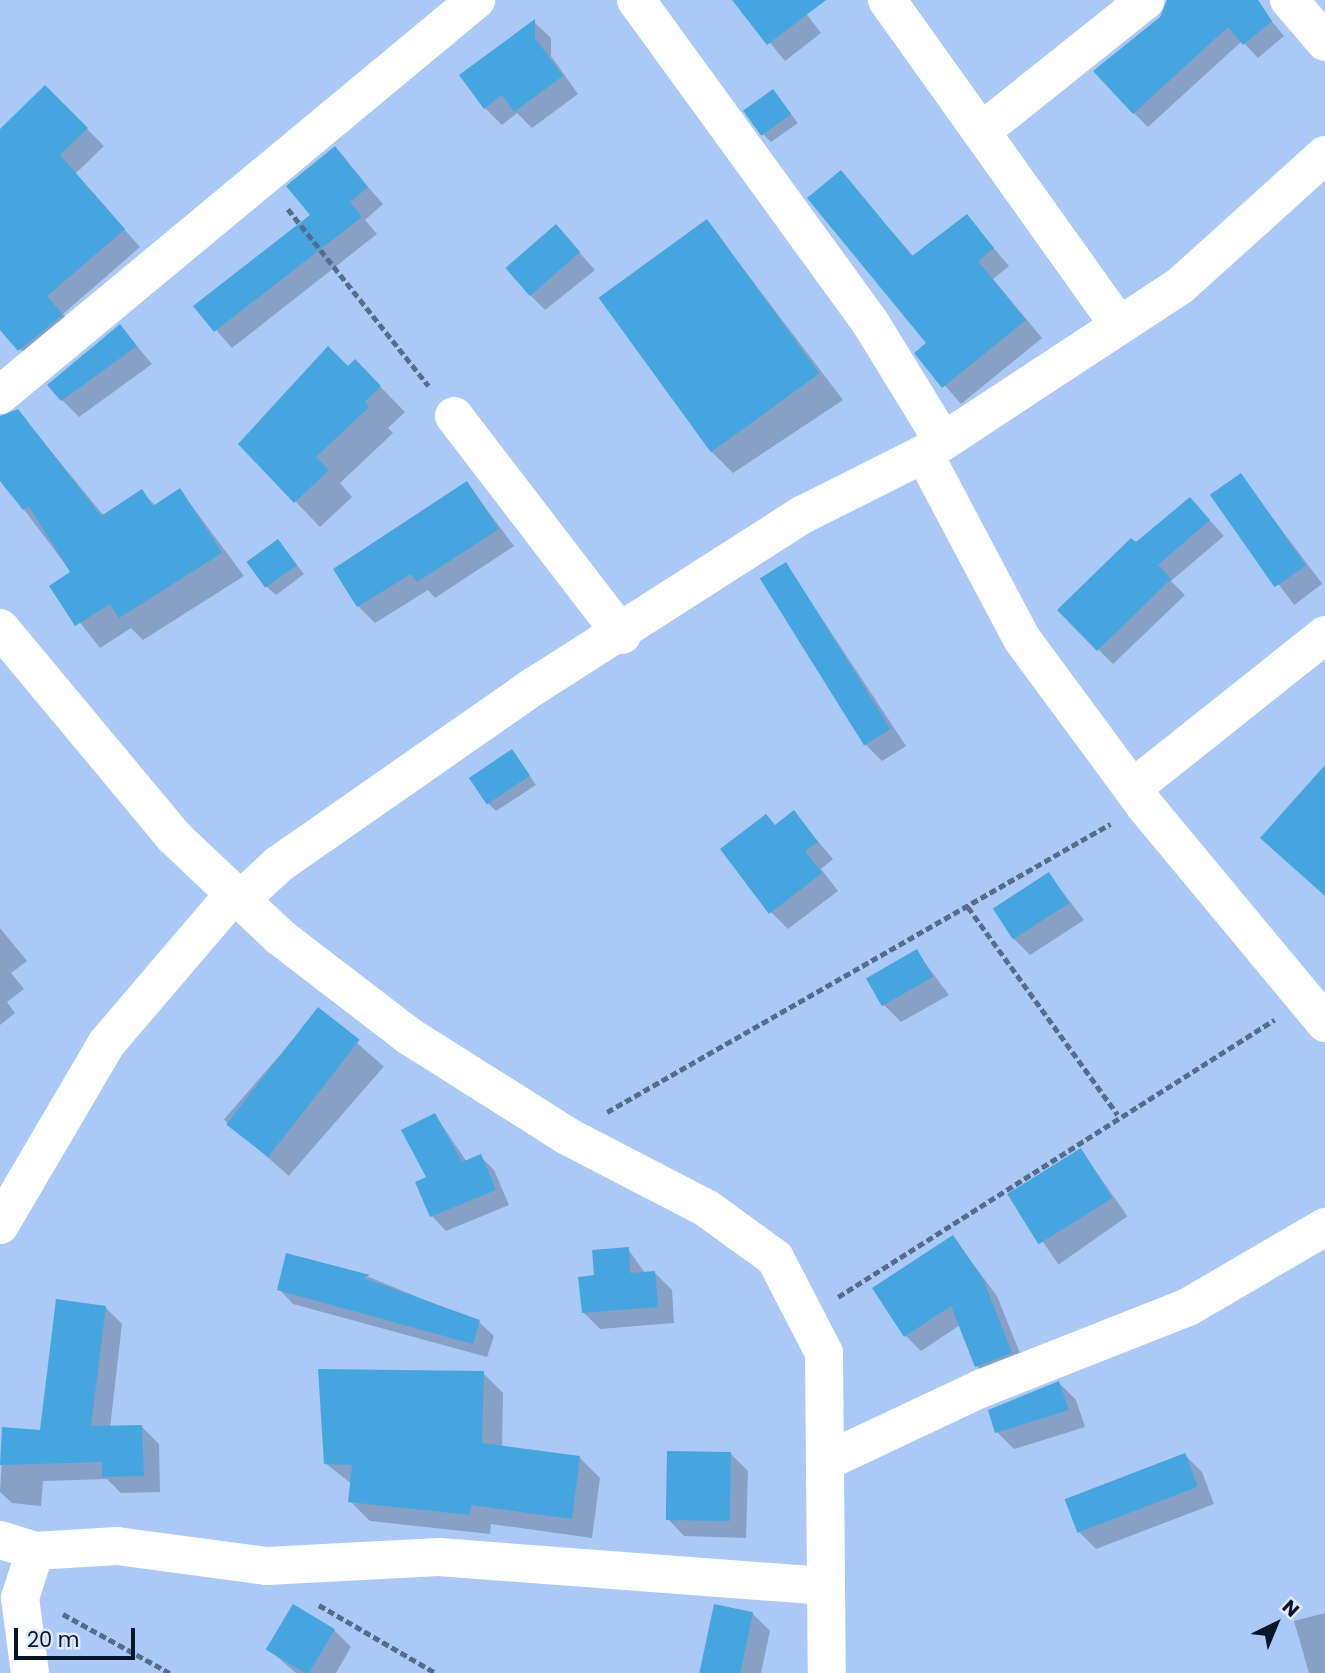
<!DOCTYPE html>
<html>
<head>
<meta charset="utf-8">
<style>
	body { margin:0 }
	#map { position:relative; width:1325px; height:1673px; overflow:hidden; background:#abc9f6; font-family:Poppins,sans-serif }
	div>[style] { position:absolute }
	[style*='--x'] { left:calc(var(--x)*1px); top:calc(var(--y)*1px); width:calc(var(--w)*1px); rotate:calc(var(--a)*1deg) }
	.shadow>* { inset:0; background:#0003; transform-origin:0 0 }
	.building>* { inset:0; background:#45a6df; transform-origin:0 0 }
	.path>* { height:4.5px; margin-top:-2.25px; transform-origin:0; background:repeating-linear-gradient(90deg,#566c8c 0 7px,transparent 0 10.5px) }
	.minor>* { height:38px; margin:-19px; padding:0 19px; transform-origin:19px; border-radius:19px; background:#fff }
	span { translate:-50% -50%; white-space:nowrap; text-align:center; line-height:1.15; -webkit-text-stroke:5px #dde9fa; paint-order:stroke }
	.north { position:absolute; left:1241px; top:1589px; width:70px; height:70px; -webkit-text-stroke:5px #dde9fa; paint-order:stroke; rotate:43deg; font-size:19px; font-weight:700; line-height:28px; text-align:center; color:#071528 }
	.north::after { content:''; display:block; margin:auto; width:24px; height:32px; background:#071528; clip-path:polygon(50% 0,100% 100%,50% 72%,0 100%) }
	.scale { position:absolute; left:14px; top:1628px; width:121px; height:32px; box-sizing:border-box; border:4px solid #071528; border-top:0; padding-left:9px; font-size:21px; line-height:24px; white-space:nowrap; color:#071528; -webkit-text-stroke:5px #dde9fa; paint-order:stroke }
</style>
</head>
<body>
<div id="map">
	<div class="shadow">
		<i style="clip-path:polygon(735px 0,796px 0,821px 33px,785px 61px)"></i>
		<i style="clip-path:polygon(1190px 0,1254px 0,1284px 36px,1258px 58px,1242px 41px,1148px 127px,1134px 113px)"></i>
		<i style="clip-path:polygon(534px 22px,551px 38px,551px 56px,578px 94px,532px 128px,517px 113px,502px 125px,485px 108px)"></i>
		<i style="clip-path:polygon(45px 87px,104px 146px,75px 174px,140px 247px,63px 314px,78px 333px,37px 367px,0 327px,0 131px)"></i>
		<i style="clip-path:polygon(773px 92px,798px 123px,771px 142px,763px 134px)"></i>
		<i style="clip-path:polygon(334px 148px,383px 204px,365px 220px,377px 234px,232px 348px,196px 307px,313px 215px)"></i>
		<i style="clip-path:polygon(840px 172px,914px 257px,966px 216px,1009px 266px,993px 279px,1042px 338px,961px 404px,917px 353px,929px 343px)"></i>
		<i style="clip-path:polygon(707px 221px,843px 400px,733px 473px,708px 448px)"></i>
		<i style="clip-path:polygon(556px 226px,595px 270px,545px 310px,529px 294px)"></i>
		<i style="clip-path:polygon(120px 326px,152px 364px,79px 417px,62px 400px)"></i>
		<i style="clip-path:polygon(355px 361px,405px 412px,388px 428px,393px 433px,340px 483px,352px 497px,320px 527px,240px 444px)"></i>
		<i style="clip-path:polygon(18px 411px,104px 516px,142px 492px,156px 506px,180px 490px,244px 576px,143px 640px,131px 628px,100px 648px,52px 587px,72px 573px,0 478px,0 429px)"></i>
		<i style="left:1241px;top:476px;width:135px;height:35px;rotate:53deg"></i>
		<i style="clip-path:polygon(467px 483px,514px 546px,435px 598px,428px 590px,375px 623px,358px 606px)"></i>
		<i style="clip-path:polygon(1204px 514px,1224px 536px,1171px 581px,1185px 595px,1113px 664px,1059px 610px,1136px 545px)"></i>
		<i style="clip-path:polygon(278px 541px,304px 574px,276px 595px,267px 587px)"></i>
		<i style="clip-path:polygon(786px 564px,906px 746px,882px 761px,865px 744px)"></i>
		<i style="clip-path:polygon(512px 751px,536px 785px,496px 811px,488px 803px)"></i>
		<i style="clip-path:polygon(794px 813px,833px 859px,821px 869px,838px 891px,788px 929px,771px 912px,776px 826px)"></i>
		<i style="clip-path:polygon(1049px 874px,1084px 920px,1030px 955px,1013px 938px)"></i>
		<i style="clip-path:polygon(0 928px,27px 961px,11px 973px,24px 989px,7px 1002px,15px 1013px,0 1025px)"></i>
		<i style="clip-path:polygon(917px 952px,949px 995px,901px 1022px,884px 1005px)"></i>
		<i style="left:319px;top:1010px;width:86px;height:145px;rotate:41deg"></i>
		<i style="clip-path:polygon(435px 1115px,467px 1162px,480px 1156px,494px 1170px,509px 1205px,446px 1231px,432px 1216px,418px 1183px,428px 1178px)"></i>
		<i style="left:1081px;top:1150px;width:81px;height:84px;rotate:55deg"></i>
		<i style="clip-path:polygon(953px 1237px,997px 1296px,1026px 1368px,992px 1382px,977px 1366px,960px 1325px,921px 1351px,906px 1336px)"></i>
		<i style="clip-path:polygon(628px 1249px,645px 1273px,655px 1273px,672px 1290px,674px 1323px,600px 1329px,583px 1312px,596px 1277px)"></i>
		<i style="clip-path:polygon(288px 1255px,369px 1277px,479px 1322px,494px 1336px,487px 1357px,293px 1304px,279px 1289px)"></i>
		<i style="clip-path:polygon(105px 1307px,122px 1324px,110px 1428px,142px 1427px,159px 1444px,160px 1492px,121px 1493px,107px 1479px,43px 1481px,41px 1506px,12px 1503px,0 1492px,4px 1429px,41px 1432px)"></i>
		<i style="clip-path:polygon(483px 1373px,503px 1393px,502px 1448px,580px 1458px,600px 1478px,592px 1538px,491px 1524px,490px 1534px,370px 1521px,350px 1501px,352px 1484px,325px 1463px)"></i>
		<i style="clip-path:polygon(1059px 1383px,1076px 1400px,1085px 1427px,1014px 1449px,997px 1432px)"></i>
		<i style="clip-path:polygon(731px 1454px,748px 1471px,746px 1538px,684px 1536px,668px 1519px)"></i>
		<i style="clip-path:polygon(1185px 1455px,1202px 1472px,1214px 1504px,1096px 1549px,1079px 1532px)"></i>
		<i style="clip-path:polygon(1325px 1613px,1325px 1673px,1309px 1673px,1294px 1621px)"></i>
		<i style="clip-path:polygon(753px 1614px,770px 1631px,761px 1673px,703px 1673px)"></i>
		<i style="clip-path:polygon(334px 1630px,351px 1647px,336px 1673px,296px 1673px,268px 1649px)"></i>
	</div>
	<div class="building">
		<i style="clip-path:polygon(732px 0,826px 0,767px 45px)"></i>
		<i style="clip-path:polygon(1167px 0,1258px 0,1272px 21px,1243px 45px,1228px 27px,1133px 114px,1093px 71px,1160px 17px)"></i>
		<i style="clip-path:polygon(535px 19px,535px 38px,563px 76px,514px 112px,502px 95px,484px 109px,459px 75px)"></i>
		<i style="clip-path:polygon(45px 85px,88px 128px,60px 155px,125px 229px,47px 296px,63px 315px,18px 351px,0 330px,0 129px)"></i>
		<i style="left:773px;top:89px;width:31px;height:37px;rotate:54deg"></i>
		<i style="clip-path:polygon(335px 146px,368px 187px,350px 202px,362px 217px,214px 332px,193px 306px,310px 215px,286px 186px)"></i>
		<i style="clip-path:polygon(841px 170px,912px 256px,967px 214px,994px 248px,978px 261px,1026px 320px,942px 388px,914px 353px,926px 343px,807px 198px)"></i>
		<i style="left:707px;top:219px;width:191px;height:134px;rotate:54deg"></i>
		<i style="left:556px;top:224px;width:37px;height:67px;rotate:49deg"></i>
		<i style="clip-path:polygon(120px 324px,137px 346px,61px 401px,47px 385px)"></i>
		<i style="clip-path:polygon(328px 346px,348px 366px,355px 359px,381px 386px,365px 402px,369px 407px,316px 457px,329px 470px,294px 503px,238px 444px)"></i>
		<i style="clip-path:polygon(18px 409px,101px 516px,142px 489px,153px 506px,180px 488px,222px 553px,119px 618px,110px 604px,75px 626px,49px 586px,70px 572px,29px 506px,23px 510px,0 481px,0 416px)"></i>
		<i style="left:1241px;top:473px;width:113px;height:38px;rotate:55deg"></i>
		<i style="clip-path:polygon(467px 481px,499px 529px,417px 582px,411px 574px,357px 607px,333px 569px)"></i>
		<i style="clip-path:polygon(1190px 497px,1210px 520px,1158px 565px,1171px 579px,1097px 651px,1057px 610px,1131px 538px,1136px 542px)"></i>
		<i style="left:278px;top:539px;width:32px;height:39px;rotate:54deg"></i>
		<i style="left:786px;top:562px;width:197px;height:31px;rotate:58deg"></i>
		<i style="left:512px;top:749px;width:32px;height:52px;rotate:56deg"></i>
		<i style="clip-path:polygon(1325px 765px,1325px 896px,1260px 838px)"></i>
		<i style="clip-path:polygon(794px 810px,818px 842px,805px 851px,822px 873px,769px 914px,720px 849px,766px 814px,775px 825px)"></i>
		<i style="left:1049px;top:872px;width:37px;height:67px;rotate:57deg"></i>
		<i style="left:917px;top:949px;width:32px;height:59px;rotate:60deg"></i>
		<i style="left:318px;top:1007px;width:53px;height:149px;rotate:38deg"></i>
		<i style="clip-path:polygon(435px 1113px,462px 1162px,481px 1154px,496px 1190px,430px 1217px,415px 1182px,426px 1177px,401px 1130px)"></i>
		<i style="left:1081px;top:1148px;width:59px;height:87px;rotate:58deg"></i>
		<i style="clip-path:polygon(953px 1235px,983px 1279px,1012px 1353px,975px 1367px,951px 1306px,904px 1337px,872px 1288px)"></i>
		<i style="clip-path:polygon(629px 1247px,630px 1273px,655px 1271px,658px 1307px,582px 1313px,578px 1277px,594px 1275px,592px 1250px)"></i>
		<i style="clip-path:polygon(286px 1253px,370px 1275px,363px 1278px,480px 1320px,473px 1344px,277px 1290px)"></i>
		<i style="clip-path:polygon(56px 1299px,106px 1306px,91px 1426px,142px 1425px,144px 1476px,102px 1477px,102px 1462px,0 1465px,2px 1427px,40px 1430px)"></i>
		<i style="clip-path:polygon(318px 1369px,484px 1371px,482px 1443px,580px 1456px,572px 1519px,471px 1505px,470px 1515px,348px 1502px,352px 1465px,324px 1464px)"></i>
		<i style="clip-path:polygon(1059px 1381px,1069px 1410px,995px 1433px,988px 1410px)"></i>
		<i style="left:667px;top:1451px;width:64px;height:69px;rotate:1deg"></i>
		<i style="left:1185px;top:1453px;width:36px;height:129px;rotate:69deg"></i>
		<i style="left:293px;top:1604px;width:49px;height:53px;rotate:31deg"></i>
		<i style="left:714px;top:1604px;width:40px;height:70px;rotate:12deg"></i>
	</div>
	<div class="path">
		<i style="--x:288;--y:209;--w:226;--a:51.5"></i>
		<i style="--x:968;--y:907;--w:256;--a:54.2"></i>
		<i style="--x:607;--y:1112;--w:580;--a:-29.79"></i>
		<i style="--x:838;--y:1297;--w:517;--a:-32.43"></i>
		<i style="--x:319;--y:1605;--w:135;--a:30.2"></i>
		<i style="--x:63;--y:1614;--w:122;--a:28.9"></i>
	</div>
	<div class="minor">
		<i style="--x:636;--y:0;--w:398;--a:54"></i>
		<i style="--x:870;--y:322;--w:140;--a:58.5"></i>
		<i style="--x:887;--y:0;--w:398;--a:54.5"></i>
		<i style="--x:1289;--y:0;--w:55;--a:49.4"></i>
		<i style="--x:983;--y:130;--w:208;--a:-38.6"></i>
		<i style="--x:0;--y:395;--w:619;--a:-39.69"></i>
		<i style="--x:454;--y:416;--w:276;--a:52.5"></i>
		<i style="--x:924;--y:454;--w:209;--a:62.1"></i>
		<i style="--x:1022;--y:639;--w:207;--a:53.6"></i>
		<i style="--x:1145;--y:806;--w:282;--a:50.3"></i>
		<i style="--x:0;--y:628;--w:272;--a:50.2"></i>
		<i style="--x:174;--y:837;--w:146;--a:43.3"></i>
		<i style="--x:280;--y:937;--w:163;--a:37.5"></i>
		<i style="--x:409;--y:1036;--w:187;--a:32.3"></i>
		<i style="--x:567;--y:1136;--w:157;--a:27.4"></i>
		<i style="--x:706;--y:1208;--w:85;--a:35.9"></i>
		<i style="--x:775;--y:1258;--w:107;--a:62.7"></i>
		<i style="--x:824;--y:1353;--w:320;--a:89.5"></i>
		<i style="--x:1134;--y:787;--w:244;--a:-38.5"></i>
		<i style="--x:240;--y:900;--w:53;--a:-42.7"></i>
		<i style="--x:279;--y:864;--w:313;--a:-34.9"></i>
		<i style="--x:536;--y:685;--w:316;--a:-32.6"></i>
		<i style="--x:802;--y:515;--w:136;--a:-26.6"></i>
		<i style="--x:924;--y:454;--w:308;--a:-33.3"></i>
		<i style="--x:1181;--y:285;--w:194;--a:-42.1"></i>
		<i style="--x:0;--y:1225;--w:210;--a:-59.6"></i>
		<i style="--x:106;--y:1044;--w:197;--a:-49.5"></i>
		<i style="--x:829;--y:1460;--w:167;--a:-25.2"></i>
		<i style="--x:980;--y:1389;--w:224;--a:-21.5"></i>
		<i style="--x:1188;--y:1307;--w:159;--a:-30.3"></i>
		<i style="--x:0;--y:1540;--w:37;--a:17"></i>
		<i style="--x:35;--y:1551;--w:49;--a:107.7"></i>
		<i style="--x:20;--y:1598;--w:76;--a:82.4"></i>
		<i style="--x:35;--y:1551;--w:82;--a:-3.5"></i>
		<i style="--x:117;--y:1546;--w:151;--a:7.6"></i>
		<i style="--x:267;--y:1566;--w:172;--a:-3"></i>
		<i style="--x:439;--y:1557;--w:385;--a:4.3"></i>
	</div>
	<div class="north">N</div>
	<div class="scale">20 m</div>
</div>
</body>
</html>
